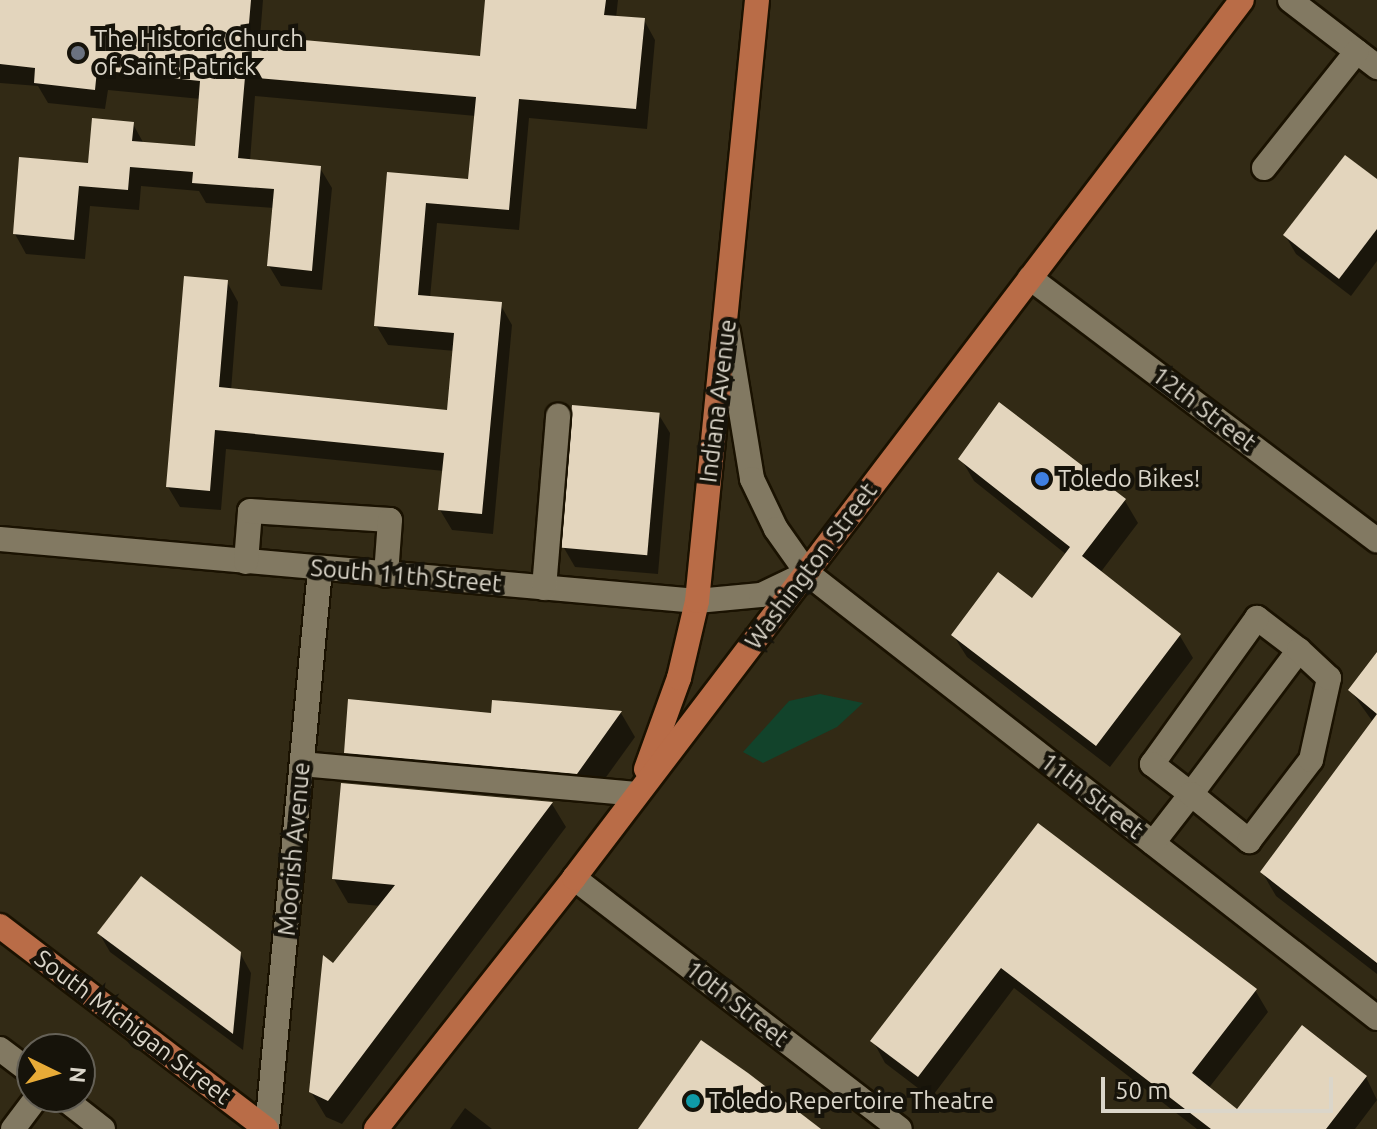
<!DOCTYPE html>
<html>
<head>
<meta charset="utf-8">
<style>
	body { margin:0 }
	#map { position:relative; width:1377px; height:1129px; overflow:hidden; background:#322a15; font-family:Ubuntu,sans-serif }
	div>[style] { position:absolute }
	[style*='--x'] { left:calc(var(--x)*1px); top:calc(var(--y)*1px); width:calc(var(--w)*1px); rotate:calc(var(--a)*1deg) }
	.green>* { inset:0; background:#12432b }
	.shadow>* { inset:0; background:#0007 }
	.building>* { inset:0; background:#e3d5bd; transform-origin:0 0 }
	.roads { filter:drop-shadow(2px 0 #1a1201) drop-shadow(-2px 0 #1a1201) drop-shadow(0 2px #1a1201) drop-shadow(0 -2px #1a1201) }
	.minor>* { height:24px; margin:-12px; padding:0 12px; transform-origin:12px; border-radius:12px; background:#827962 }
	.major>* { height:24px; margin:-12px; padding:0 12px; transform-origin:12px; border-radius:12px; background:#b96c47 }
	.dots>* { width:22px; height:22px; translate:-50% -50%; box-sizing:border-box; border:4px solid #16130a; border-radius:50% }
	span { translate:-50% -50%; white-space:nowrap; text-align:center; line-height:1.15; -webkit-text-stroke:8px #16130a; paint-order:stroke }
	.poi-label { font-size:24px; color:#dbd6ca }
	.left { translate:0 -50%; text-align:left }
	.street-label { font-size:24px; color:#dbd6ca }
	.north { position:absolute; left:16px; top:1033px; width:80px; height:80px; box-sizing:border-box; background:#16130a; border:2px solid #656157; border-radius:50%; rotate:95deg; font-size:22px; font-weight:700; line-height:32px; text-align:center; color:#dbd6ca }
	.north::after { content:''; display:block; margin:auto; width:28px; height:36px; background:#e8ab37; clip-path:polygon(50% 0,100% 100%,50% 72%,0 100%) }
	.scale { position:absolute; left:1101px; top:1077px; width:232px; height:36px; box-sizing:border-box; border:4px solid #dbd6ca; border-top:0; padding-left:10px; font-size:24px; line-height:28px; white-space:nowrap; color:#dbd6ca; -webkit-text-stroke:6px #16130a; paint-order:stroke }
</style>
</head>
<body>
<div id="map">
	<div class="green">
		<i style="clip-path:polygon(820px 694px,863px 703px,837px 727px,763px 763px,743px 752px,789px 701px)"></i>
	</div>
	<div class="shadow">
		<i style="clip-path:polygon(0 0,263px 0,260px 38px,481px 58px,487px 0,618px 0,616px 18px,644px 20px,655px 40px,647px 129px,529px 118px,519px 230px,437px 223px,430px 298px,500px 304px,512px 325px,493px 534px,452px 530px,440px 510px,444px 471px,226px 449px,221px 510px,180px 507px,168px 487px,227px 282px,238px 302px,231px 391px,449px 412px,455px 351px,388px 345px,376px 325px,389px 174px,470px 182px,476px 116px,255px 96px,250px 161px,320px 168px,332px 188px,322px 290px,281px 286px,269px 266px,274px 208px,206px 203px,199px 191px,141px 186px,139px 210px,90px 206px,85px 259px,26px 254px,15px 234px,133px 124px,144px 144px,197px 148px,201px 99px,108px 90px,105px 109px,48px 103px,38px 86px,0 83px)"></i>
		<i style="clip-path:polygon(1377px 181px,1377px 261px,1351px 296px,1296px 254px,1285px 235px)"></i>
		<i style="clip-path:polygon(1000px 404px,1125px 501px,1138px 523px,1100px 573px,1180px 636px,1193px 658px,1110px 767px,967px 657px,953px 635px,1032px 600px,1067px 555px,974px 481px,961px 459px)"></i>
		<i style="clip-path:polygon(659px 415px,670px 433px,658px 574px,575px 567px,564px 548px)"></i>
		<i style="clip-path:polygon(1377px 656px,1377px 974px,1276px 896px,1262px 872px,1373px 722px,1350px 690px)"></i>
		<i style="clip-path:polygon(621px 713px,635px 737px,591px 798px,360px 777px,346px 752px,493px 715px)"></i>
		<i style="clip-path:polygon(343px 785px,552px 804px,566px 827px,342px 1124px,326px 1117px,311px 1092px,334px 966px,381px 906px,348px 903px,334px 879px)"></i>
		<i style="clip-path:polygon(1039px 825px,1255px 990px,1268px 1012px,1208px 1089px,1237px 1111px,1366px 1077px,1377px 1100px,1355px 1129px,1197px 1129px,1014px 988px,931px 1098px,885px 1063px,873px 1041px)"></i>
		<i style="clip-path:polygon(99px 933px,240px 953px,251px 973px,243px 1050px,110px 952px)"></i>
		<i style="clip-path:polygon(465px 1108px,492px 1129px,450px 1129px)"></i>
	</div>
	<div class="building">
		<i style="clip-path:polygon(0 0,251px 0,248px 35px,480px 56px,485px 0,606px 0,604px 15px,645px 18px,636px 109px,519px 99px,509px 210px,426px 203px,418px 295px,502px 302px,482px 514px,438px 510px,444px 453px,215px 430px,210px 491px,166px 487px,184px 276px,228px 280px,219px 387px,447px 410px,454px 333px,374px 326px,387px 172px,468px 179px,476px 97px,245px 77px,238px 158px,321px 166px,312px 271px,267px 266px,274px 189px,192px 183px,193px 172px,130px 167px,128px 190px,79px 186px,74px 240px,13px 234px,19px 157px,88px 163px,92px 118px,134px 122px,132px 141px,195px 146px,200px 81px,97px 70px,95px 90px,34px 83px,35px 68px,0 64px)"></i>
		<i style="clip-path:polygon(1345px 155px,1377px 179px,1377px 229px,1339px 279px,1283px 235px)"></i>
		<i style="clip-path:polygon(999px 402px,1126px 499px,1082px 556px,1181px 634px,1096px 746px,951px 635px,998px 572px,1032px 598px,1070px 547px,958px 459px)"></i>
		<i style="left:572px;top:405px;width:88px;height:143px;rotate:5deg"></i>
		<i style="clip-path:polygon(1377px 652px,1377px 963px,1260px 872px,1377px 714px,1348px 690px)"></i>
		<i style="clip-path:polygon(348px 699px,491px 713px,492px 700px,622px 711px,577px 774px,344px 753px)"></i>
		<i style="clip-path:polygon(341px 783px,553px 802px,328px 1101px,309px 1092px,323px 955px,333px 963px,395px 885px,332px 879px)"></i>
		<i style="clip-path:polygon(1038px 823px,1257px 989px,1192px 1073px,1237px 1109px,1302px 1025px,1367px 1076px,1326px 1129px,1211px 1129px,1001px 968px,918px 1077px,870px 1041px)"></i>
		<i style="clip-path:polygon(141px 876px,241px 952px,233px 1034px,97px 933px)"></i>
		<i style="clip-path:polygon(701px 1040px,748px 1073px,821px 1129px,638px 1129px)"></i>
	</div>
	<div class="roads">
		<div class="minor">
			<i style="--x:1290;--y:0;--w:110;--a:37.6"></i>
			<i style="--x:1264;--y:168;--w:149;--a:-51.5"></i>
			<i style="--x:1030;--y:278;--w:435;--a:37.1"></i>
			<i style="--x:728;--y:332;--w:149;--a:80.7"></i>
			<i style="--x:752;--y:479;--w:55;--a:64.4"></i>
			<i style="--x:776;--y:529;--w:54;--a:54.8"></i>
			<i style="--x:807;--y:573;--w:723;--a:37.98"></i>
			<i style="--x:0;--y:539;--w:700;--a:5.08"></i>
			<i style="--x:697;--y:601;--w:64;--a:-5.4"></i>
			<i style="--x:761;--y:595;--w:51;--a:-25.6"></i>
			<i style="--x:246;--y:562;--w:51;--a:-85.5"></i>
			<i style="--x:250;--y:511;--w:140;--a:3.7"></i>
			<i style="--x:390;--y:520;--w:55;--a:94.2"></i>
			<i style="--x:544;--y:588;--w:173;--a:-85.3"></i>
			<i style="--x:302;--y:764;--w:335;--a:5.1"></i>
			<i style="--x:1153;--y:843;--w:62;--a:-52.2"></i>
			<i style="--x:1191;--y:794;--w:180;--a:-53.1"></i>
			<i style="--x:1299;--y:650;--w:53;--a:-142.7"></i>
			<i style="--x:1257;--y:618;--w:180;--a:125.7"></i>
			<i style="--x:1152;--y:764;--w:49;--a:37.6"></i>
			<i style="--x:1191;--y:794;--w:75;--a:39"></i>
			<i style="--x:1249;--y:841;--w:102;--a:-52.6"></i>
			<i style="--x:1311;--y:760;--w:84;--a:-77.6"></i>
			<i style="--x:1329;--y:678;--w:41;--a:-137"></i>
			<i style="--x:574;--y:878;--w:411;--a:37.6"></i>
			<i style="--x:0;--y:1049;--w:40;--a:37"></i>
			<i style="--x:62;--y:1097;--w:52;--a:38"></i>
			<i style="--x:13;--y:1129;--w:40;--a:-53"></i>
			<i style="--x:267;--y:1129;--w:563;--a:-84.59"></i>
		</div>
		<div class="major">
			<i style="--x:646;--y:769;--w:97;--a:-70.1"></i>
			<i style="--x:679;--y:678;--w:79;--a:-76.8"></i>
			<i style="--x:697;--y:601;--w:604;--a:-84.3"></i>
			<i style="--x:0;--y:926;--w:335;--a:37.3"></i>
			<i style="--x:376;--y:1129;--w:320;--a:-51.7"></i>
			<i style="--x:574;--y:878;--w:1103;--a:-52.74"></i>
		</div>
	</div>
	<div class="dots">
		<i style="left:78px;top:53px;background:#6b7280"></i>
		<i style="left:1042px;top:479px;background:#3f7fe0"></i>
		<i style="left:693px;top:1101px;background:#0f9aa8"></i>
	</div>
	<div class="poi-label">
		<span class="left" style="left:94px;top:53px">The Historic Church<br>of Saint Patrick</span>
		<span class="left" style="left:1058px;top:479px">Toledo Bikes!</span>
		<span class="left" style="left:709px;top:1101px">Toledo Repertoire Theatre</span>
	</div>
	<div class="street-label">
		<span style="left:718px;top:401px;rotate:-83deg">Indiana Avenue</span>
		<span style="left:1204px;top:409px;rotate:37deg">12th Street</span>
		<span style="left:811px;top:566px;rotate:-53deg">Washington Street</span>
		<span style="left:406px;top:576px;rotate:5deg">South 11th Street</span>
		<span style="left:1092px;top:796px;rotate:38deg">11th Street</span>
		<span style="left:294px;top:849px;rotate:-85deg">Moorish Avenue</span>
		<span style="left:737px;top:1004px;rotate:38deg">10th Street</span>
		<span style="left:133px;top:1027px;rotate:37deg">South Michigan Street</span>
	</div>
	<div class="north">N</div>
	<div class="scale">50 m</div>
</div>
</body>
</html>
